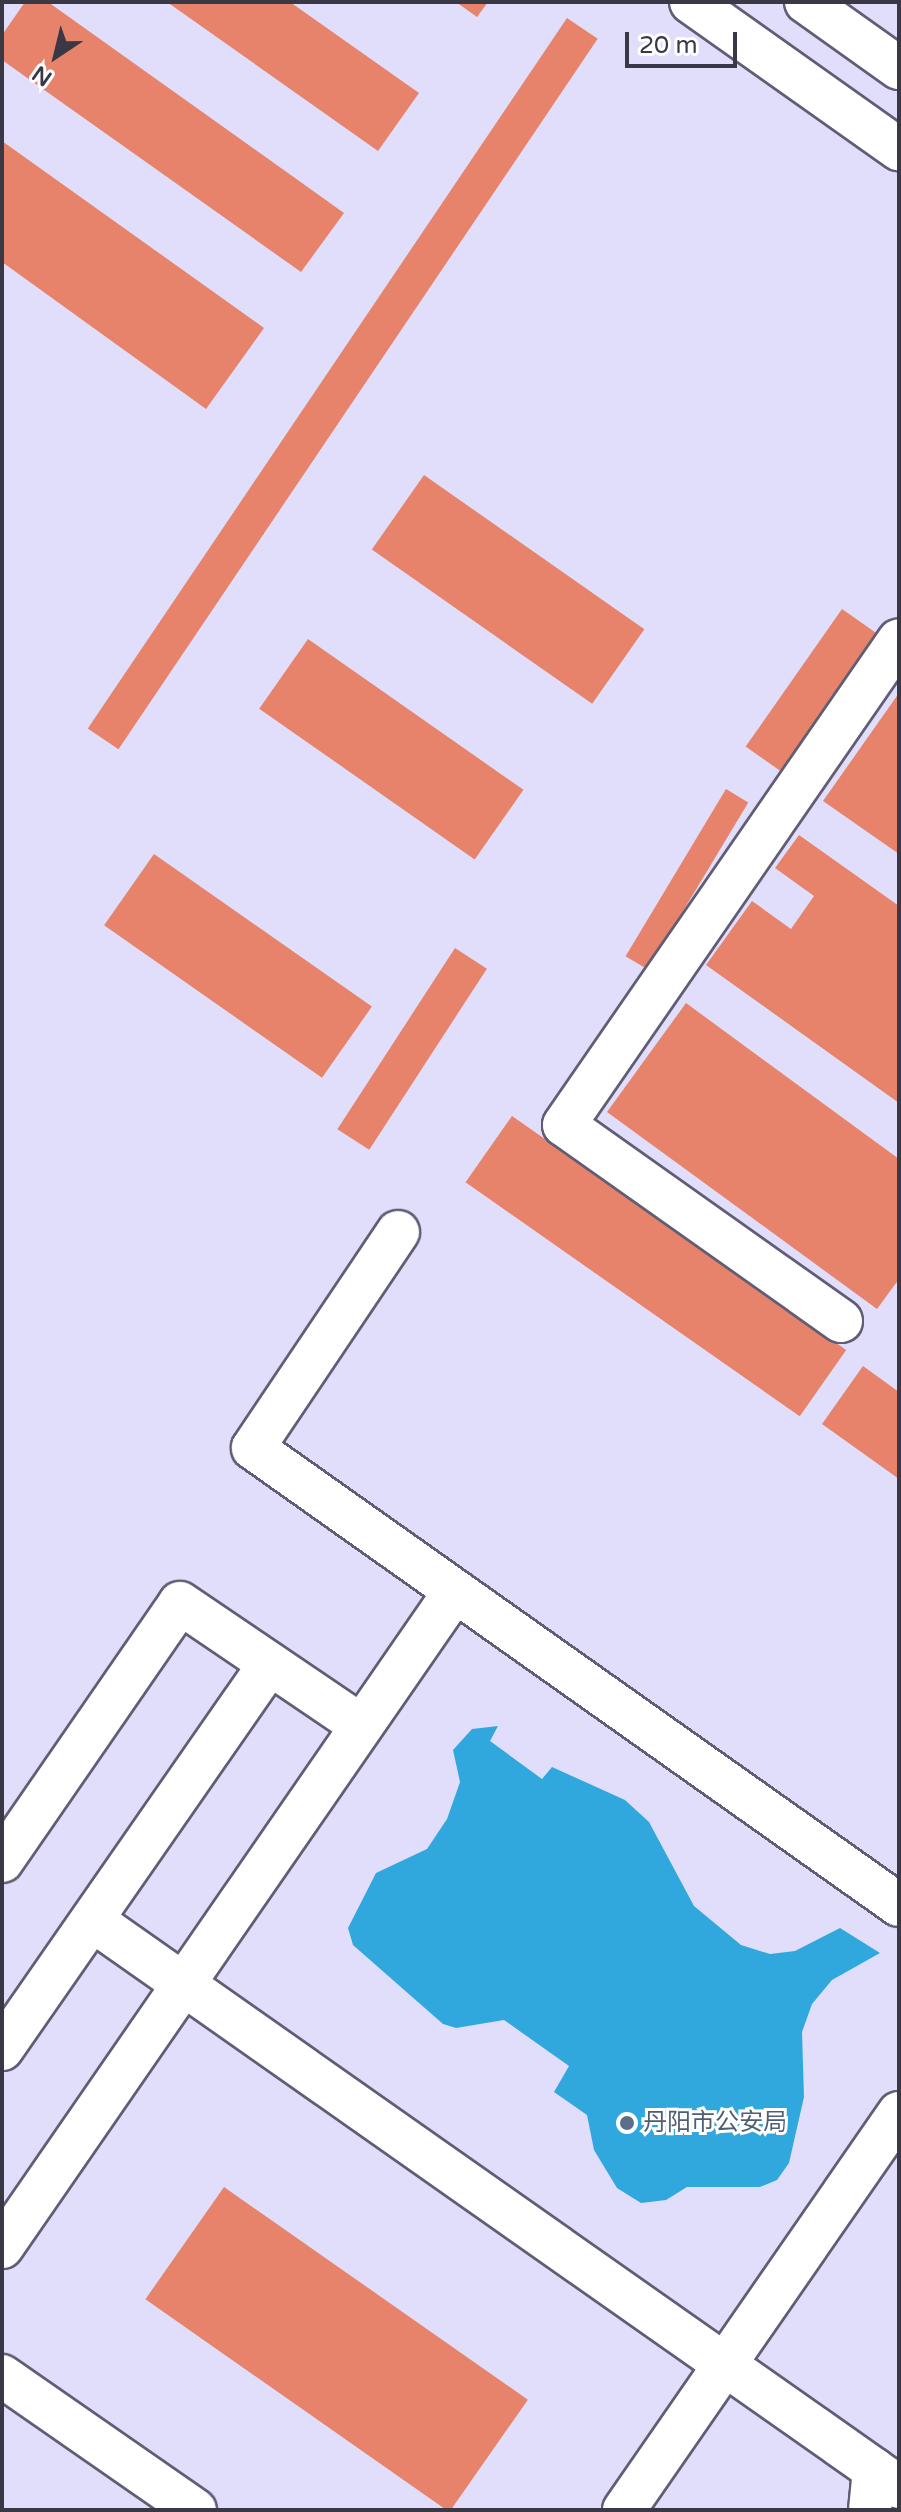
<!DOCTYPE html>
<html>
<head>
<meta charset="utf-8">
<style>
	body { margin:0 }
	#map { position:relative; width:901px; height:2512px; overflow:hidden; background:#e1defb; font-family:"Varela Round","Noto Sans SC",sans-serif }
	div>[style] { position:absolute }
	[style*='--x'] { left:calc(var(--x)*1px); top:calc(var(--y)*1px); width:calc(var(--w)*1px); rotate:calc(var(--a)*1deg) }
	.water>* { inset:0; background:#30a8dd }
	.building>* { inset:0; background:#e6836a; transform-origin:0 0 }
	.roads { filter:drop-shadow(2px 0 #605d75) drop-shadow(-2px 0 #605d75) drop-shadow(0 2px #605d75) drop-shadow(0 -2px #605d75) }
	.minor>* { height:42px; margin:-21px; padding:0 21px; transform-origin:21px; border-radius:21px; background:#fff }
	.dots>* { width:22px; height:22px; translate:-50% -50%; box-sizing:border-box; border:4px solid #fff; border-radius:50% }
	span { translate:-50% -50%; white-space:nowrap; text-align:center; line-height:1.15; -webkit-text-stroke:6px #fff; paint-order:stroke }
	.service-label { font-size:24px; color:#4e5e75 }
	.left { translate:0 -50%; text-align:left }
	.frame { position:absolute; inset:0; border:4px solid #3a3844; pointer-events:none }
	.north { position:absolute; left:16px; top:16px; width:80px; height:80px; -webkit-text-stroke:6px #fff; paint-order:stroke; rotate:215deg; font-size:22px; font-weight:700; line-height:32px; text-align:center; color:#3a3844 }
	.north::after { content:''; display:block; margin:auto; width:28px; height:36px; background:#3a3844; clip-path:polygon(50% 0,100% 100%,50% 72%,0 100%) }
	.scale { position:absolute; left:625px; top:32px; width:112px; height:36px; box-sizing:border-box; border:4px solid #3a3844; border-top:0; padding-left:10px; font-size:24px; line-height:28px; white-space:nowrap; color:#3a3844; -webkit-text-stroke:6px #fff; paint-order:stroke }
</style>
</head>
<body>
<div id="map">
	<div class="water">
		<i style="clip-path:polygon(498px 1726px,490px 1741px,542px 1779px,552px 1767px,625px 1800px,649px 1822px,694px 1906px,741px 1945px,770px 1954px,795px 1951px,840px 1928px,880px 1953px,832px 1980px,812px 2004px,802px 2032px,804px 2097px,789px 2163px,777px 2180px,760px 2187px,687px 2187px,666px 2200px,641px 2203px,617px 2188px,594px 2150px,587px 2115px,554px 2092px,569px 2066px,504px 2020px,456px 2028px,443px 2024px,353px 1945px,348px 1928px,376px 1873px,427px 1849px,447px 1819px,460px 1782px,453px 1750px,472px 1729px)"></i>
	</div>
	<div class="building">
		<i style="clip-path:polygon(25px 2px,48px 2px,344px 213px,301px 272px,2px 60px,2px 35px)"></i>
		<i style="clip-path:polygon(167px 2px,290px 2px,419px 93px,378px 151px)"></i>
		<i style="clip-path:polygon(456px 2px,488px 2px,477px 17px)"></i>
		<i style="left:567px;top:18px;width:37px;height:857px;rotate:34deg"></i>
		<i style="clip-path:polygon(2px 141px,264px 328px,206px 409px,2px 262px)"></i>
		<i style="left:424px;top:475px;width:269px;height:91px;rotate:35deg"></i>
		<i style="left:842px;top:609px;width:50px;height:168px;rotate:35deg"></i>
		<i style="left:308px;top:639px;width:263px;height:85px;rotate:35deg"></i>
		<i style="clip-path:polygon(899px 693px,899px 854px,823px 801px)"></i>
		<i style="left:726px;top:789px;width:26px;height:195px;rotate:31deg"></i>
		<i style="clip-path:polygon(799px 835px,899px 906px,899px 1103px,706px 965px,752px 901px,791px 929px,814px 896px,775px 868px)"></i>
		<i style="left:154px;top:854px;width:266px;height:87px;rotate:35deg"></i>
		<i style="left:455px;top:948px;width:38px;height:216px;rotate:33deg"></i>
		<i style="clip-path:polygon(686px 1003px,899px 1159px,899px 1279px,877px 1309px,607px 1112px)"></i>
		<i style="left:512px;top:1116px;width:408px;height:81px;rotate:35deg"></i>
		<i style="clip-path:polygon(863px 1366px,899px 1392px,899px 1479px,822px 1424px)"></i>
		<i style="left:224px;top:2187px;width:371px;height:137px;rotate:35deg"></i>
	</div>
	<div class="roads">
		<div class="minor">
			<i style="--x:691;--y:2;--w:255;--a:35.3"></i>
			<i style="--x:806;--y:2;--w:114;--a:35.4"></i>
			<i style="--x:398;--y:1232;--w:260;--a:123.9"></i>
			<i style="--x:253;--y:1448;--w:791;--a:35.28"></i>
			<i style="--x:841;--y:1321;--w:339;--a:-144.7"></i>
			<i style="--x:564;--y:1125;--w:589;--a:-55.37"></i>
			<i style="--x:2;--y:1861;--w:313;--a:-55.4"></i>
			<i style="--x:180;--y:1603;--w:216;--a:34.1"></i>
			<i style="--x:92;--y:1920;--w:986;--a:35.09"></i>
			<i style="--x:2;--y:2049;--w:469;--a:-55.2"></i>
			<i style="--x:2;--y:2247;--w:797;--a:-55.37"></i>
			<i style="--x:2;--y:2376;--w:235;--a:34.8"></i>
			<i style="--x:624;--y:2510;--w:483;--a:-55.3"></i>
			<i style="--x:870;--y:2510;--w:41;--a:-84.4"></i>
		</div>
	</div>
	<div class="dots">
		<i style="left:627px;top:2123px;background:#5c6f8a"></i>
	</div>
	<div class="service-label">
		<span class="left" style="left:643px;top:2123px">丹阳市公安局</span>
	</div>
	<div class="frame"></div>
	<div class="north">N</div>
	<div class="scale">20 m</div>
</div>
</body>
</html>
